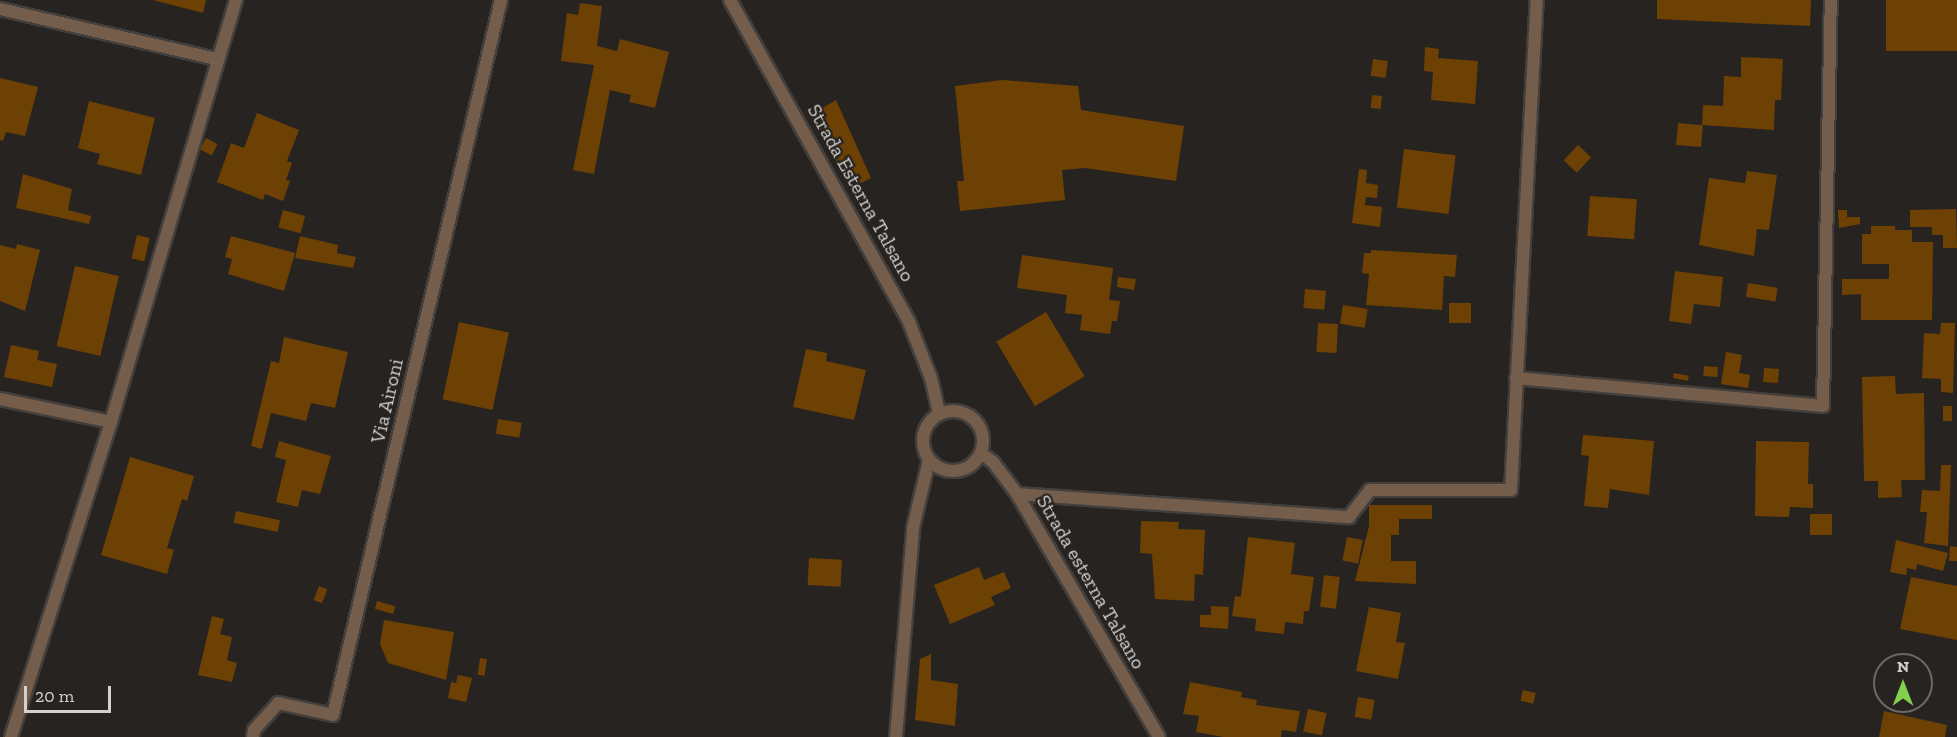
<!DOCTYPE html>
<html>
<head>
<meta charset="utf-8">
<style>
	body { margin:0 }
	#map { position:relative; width:1957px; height:737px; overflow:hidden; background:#272320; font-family:"Zilla Slab",serif }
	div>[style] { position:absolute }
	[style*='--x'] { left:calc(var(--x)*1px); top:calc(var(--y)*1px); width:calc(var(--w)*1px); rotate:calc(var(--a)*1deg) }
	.building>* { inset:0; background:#6d4103; transform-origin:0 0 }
	.roads { filter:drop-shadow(2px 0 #433f3c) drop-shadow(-2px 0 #433f3c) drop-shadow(0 2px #433f3c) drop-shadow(0 -2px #433f3c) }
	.minor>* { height:12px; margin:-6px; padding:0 6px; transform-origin:6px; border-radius:6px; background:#745d4b }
	.tertiary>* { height:12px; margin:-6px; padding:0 6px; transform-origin:6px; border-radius:6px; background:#745d4b }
	.tertiary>.ring { margin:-6px; padding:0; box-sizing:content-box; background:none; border:12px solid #745d4b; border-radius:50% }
	span { translate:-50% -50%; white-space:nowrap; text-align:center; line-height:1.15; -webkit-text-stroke:4.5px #272320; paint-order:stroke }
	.street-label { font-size:20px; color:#d3d1cf }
	.north { position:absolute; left:1873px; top:653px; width:60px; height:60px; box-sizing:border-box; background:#272320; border:2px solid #6c6966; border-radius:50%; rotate:0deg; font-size:16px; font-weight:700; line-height:24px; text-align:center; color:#d3d1cf }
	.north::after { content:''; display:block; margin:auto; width:21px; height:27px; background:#83d04e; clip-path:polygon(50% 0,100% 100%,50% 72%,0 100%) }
	.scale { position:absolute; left:24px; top:686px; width:87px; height:27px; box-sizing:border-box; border:3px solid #d3d1cf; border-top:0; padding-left:8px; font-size:18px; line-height:21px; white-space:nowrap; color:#d3d1cf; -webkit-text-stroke:4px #272320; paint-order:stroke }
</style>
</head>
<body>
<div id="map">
	<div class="building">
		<i style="clip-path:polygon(153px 0,206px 0,203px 13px)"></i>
		<i style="clip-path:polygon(1657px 0,1811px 0,1810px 26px,1657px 19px)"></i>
		<i style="left:1886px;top:0;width:71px;height:51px"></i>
		<i style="clip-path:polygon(580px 3px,602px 6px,597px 46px,617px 51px,620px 39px,669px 52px,655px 108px,629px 102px,631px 95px,610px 90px,594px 174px,573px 170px,594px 65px,561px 61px,567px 13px,578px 15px)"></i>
		<i style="clip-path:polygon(1425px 47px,1439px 49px,1438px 58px,1478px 61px,1475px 104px,1431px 100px,1433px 72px,1424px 71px)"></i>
		<i style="clip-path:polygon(1741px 57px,1783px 59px,1781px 100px,1775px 100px,1774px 130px,1702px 125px,1703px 105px,1723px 106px,1724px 76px,1741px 77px)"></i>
		<i style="left:1373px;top:59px;width:15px;height:17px;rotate:8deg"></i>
		<i style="clip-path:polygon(0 78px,38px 87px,25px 136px,6px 132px,3px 141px,0 140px)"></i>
		<i style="clip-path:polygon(1002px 80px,1078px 86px,1081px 110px,1184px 126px,1176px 181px,1085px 168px,1062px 170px,1065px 200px,960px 211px,957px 181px,964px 181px,955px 86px)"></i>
		<i style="left:1372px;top:95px;width:10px;height:13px;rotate:6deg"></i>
		<i style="clip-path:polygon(836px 100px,871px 178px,851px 188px,810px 115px)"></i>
		<i style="clip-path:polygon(89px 101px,155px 118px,141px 175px,97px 164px,100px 154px,78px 148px)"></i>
		<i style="clip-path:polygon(257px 113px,299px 130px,287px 161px,292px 163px,286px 180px,290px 181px,283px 201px,265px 194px,263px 200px,217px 182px,231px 143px,244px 148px)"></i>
		<i style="left:1678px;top:123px;width:25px;height:22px;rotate:5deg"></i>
		<i style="left:206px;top:138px;width:13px;height:13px;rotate:27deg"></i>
		<i style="left:1578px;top:145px;width:18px;height:21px;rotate:43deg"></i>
		<i style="left:1404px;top:149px;width:52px;height:59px;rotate:7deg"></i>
		<i style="clip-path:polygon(1359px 169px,1367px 170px,1366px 183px,1378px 185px,1377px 198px,1366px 197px,1365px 205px,1382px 207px,1380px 227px,1352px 223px)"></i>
		<i style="clip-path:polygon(1747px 171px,1777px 175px,1769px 230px,1757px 229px,1754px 256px,1699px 245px,1709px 178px,1745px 183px)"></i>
		<i style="clip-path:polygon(23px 174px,72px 189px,68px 210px,91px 216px,89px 224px,16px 208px)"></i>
		<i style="left:1590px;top:196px;width:47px;height:40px;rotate:4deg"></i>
		<i style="clip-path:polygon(1956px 209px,1957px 248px,1943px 248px,1943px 235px,1932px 235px,1932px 227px,1910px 227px,1910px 210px)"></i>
		<i style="left:283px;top:210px;width:23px;height:18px;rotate:15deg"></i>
		<i style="clip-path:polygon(1838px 210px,1847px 210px,1847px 217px,1860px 217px,1860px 224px,1839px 228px)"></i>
		<i style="clip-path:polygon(1871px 226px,1895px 226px,1895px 230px,1912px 230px,1912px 242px,1933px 242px,1932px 320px,1861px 320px,1861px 294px,1842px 295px,1842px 279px,1889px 279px,1889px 264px,1862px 264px,1862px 234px,1871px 234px)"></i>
		<i style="left:137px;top:235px;width:13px;height:24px;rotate:13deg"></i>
		<i style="clip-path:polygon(231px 236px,295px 253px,284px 291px,228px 274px,232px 259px,225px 257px)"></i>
		<i style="clip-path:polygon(300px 236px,338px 245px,337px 253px,356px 257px,353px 268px,295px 258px)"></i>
		<i style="clip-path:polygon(17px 244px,40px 250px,25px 311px,0 301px,0 245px,16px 249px)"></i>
		<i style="clip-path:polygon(1371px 250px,1457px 255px,1455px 277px,1444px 276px,1442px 310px,1366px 305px,1369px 274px,1362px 273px,1364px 253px,1371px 253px)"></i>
		<i style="clip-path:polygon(1022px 255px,1113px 268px,1109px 300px,1120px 301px,1117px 321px,1112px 321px,1110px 334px,1080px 330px,1082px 315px,1065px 313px,1067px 295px,1017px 288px)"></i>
		<i style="left:75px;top:266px;width:45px;height:82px;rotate:13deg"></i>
		<i style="clip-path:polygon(1675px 271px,1723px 277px,1720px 307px,1694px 304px,1691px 324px,1669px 321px)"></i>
		<i style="clip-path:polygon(1118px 277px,1136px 279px,1134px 290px,1117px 287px)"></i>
		<i style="left:1748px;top:283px;width:30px;height:14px;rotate:9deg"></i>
		<i style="left:1305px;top:289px;width:21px;height:19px;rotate:5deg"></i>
		<i style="left:1449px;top:303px;width:22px;height:20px"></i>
		<i style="left:1343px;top:305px;width:25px;height:19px;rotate:9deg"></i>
		<i style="left:1046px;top:312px;width:75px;height:58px;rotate:59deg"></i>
		<i style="left:459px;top:322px;width:51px;height:79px;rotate:12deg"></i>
		<i style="left:1318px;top:323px;width:20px;height:29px;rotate:3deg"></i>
		<i style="clip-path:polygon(1941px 323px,1955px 323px,1953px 393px,1941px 392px,1941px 379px,1922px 378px,1924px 333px,1940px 334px)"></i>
		<i style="clip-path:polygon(284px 337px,348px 352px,335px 408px,311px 403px,306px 421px,271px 413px,262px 449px,251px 446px,271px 361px,279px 363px)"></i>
		<i style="clip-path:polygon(11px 345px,39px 351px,37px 360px,57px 364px,52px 387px,4px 377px)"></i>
		<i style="clip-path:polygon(806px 349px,827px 353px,826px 361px,866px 370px,854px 420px,793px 407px)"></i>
		<i style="clip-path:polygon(1726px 352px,1742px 355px,1739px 373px,1750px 375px,1748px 388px,1721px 384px)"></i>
		<i style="left:1704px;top:366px;width:14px;height:10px;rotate:4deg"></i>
		<i style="left:1764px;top:368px;width:15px;height:14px;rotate:4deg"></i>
		<i style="left:1674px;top:373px;width:15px;height:5px;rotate:11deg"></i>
		<i style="clip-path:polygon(1895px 376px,1896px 394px,1924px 393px,1925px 480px,1901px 480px,1902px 497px,1878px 498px,1878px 481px,1864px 481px,1862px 377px)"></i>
		<i style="left:1943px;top:406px;width:9px;height:15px"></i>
		<i style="left:498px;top:419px;width:24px;height:15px;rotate:9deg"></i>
		<i style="clip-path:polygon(1583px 435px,1654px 441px,1649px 495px,1610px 489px,1608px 508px,1584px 506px,1589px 456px,1581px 455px)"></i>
		<i style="clip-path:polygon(279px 441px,331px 456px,320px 494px,302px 490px,298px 507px,276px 502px,286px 460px,275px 457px)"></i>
		<i style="clip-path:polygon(1756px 441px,1809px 442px,1808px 484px,1813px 484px,1813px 508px,1790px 507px,1789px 517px,1755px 516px)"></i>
		<i style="clip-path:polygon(130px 457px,194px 476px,187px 501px,182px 499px,167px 548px,174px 550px,167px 574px,101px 555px)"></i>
		<i style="clip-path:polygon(1941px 465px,1951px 465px,1948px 546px,1924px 543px,1927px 512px,1920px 512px,1922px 490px,1940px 491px)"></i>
		<i style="clip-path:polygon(1369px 505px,1432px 505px,1432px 519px,1399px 519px,1399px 535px,1391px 535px,1391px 561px,1416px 561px,1416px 584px,1355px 581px,1369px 526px)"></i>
		<i style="left:236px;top:511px;width:45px;height:12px;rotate:12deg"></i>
		<i style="left:1810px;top:514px;width:22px;height:21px"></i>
		<i style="clip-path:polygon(1141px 521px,1179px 522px,1178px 529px,1205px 530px,1203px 575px,1195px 574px,1194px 601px,1155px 599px,1152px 554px,1140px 553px)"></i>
		<i style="clip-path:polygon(1248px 537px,1295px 543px,1291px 574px,1314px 577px,1309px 611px,1304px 611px,1303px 624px,1285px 622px,1284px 634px,1255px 631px,1256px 619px,1232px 616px,1235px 596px,1241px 597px)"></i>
		<i style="left:1347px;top:537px;width:16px;height:24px;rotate:11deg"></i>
		<i style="clip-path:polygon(1896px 540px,1948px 553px,1943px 571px,1917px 564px,1916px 570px,1907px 568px,1906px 575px,1890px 572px)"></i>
		<i style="clip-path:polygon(1950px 546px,1957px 547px,1957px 561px,1949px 561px)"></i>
		<i style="left:809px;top:558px;width:33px;height:27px;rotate:3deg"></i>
		<i style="clip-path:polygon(979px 567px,984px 580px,1004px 572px,1011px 588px,991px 597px,995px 605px,950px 624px,934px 585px)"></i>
		<i style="left:1324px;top:575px;width:16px;height:32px;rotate:7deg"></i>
		<i style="clip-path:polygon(1911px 577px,1957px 586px,1957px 640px,1900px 629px)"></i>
		<i style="left:319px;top:586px;width:9px;height:15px;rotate:21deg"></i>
		<i style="left:377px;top:601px;width:19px;height:8px;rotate:16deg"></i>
		<i style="clip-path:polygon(1211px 606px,1229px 607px,1228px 629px,1200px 627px,1200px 615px,1211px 615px)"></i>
		<i style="clip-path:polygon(1369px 607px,1401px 613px,1396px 642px,1405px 643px,1398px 679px,1356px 671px)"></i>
		<i style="clip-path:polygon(212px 616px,224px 619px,220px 634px,232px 637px,227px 660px,237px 663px,232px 682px,198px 675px)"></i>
		<i style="clip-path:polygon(384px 620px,454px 632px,446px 680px,388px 663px,380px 644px)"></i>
		<i style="clip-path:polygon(931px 654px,931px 680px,958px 684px,955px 726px,915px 720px,920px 659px)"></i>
		<i style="left:480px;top:658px;width:7px;height:17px;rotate:8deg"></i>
		<i style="clip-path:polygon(458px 675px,472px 678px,466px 702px,448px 698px,451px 682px,456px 683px)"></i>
		<i style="clip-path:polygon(1190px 682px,1242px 692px,1241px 697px,1257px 700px,1256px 705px,1300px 711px,1296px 732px,1282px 730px,1281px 737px,1223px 737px,1196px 732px,1199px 716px,1183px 714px)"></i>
		<i style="left:1523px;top:690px;width:13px;height:11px;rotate:13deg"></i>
		<i style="left:1358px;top:697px;width:17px;height:20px;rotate:10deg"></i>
		<i style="left:1308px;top:709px;width:19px;height:23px;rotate:12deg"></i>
		<i style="clip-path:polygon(1884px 711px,1947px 725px,1945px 737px,1879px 737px)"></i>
	</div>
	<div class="roads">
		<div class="minor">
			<i style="--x:0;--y:9;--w:223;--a:13"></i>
			<i style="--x:1516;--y:378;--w:308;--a:5.2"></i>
			<i style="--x:1823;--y:406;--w:406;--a:-88.9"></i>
			<i style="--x:0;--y:399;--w:113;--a:11.7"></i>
			<i style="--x:1017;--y:494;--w:333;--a:4"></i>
			<i style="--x:1349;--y:517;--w:34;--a:-52"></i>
			<i style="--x:1370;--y:490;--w:141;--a:0"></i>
			<i style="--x:1511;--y:490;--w:491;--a:-87"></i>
			<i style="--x:11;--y:737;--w:330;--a:-72.4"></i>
			<i style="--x:111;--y:422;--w:440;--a:-73.5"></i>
			<i style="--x:253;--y:737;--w:7;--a:-82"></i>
			<i style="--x:254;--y:730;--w:36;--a:-48"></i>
			<i style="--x:278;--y:703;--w:56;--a:12.3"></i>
			<i style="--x:333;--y:715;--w:734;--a:-76.78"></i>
		</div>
		<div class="tertiary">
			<i style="--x:730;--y:0;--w:368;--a:60.9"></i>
			<i style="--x:909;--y:322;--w:60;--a:68.6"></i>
			<i style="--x:931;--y:378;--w:36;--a:77"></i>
			<i class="ring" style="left:923px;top:411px;width:48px;height:48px"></i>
			<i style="--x:981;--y:453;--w:15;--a:37"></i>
			<i style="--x:993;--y:462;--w:40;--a:53"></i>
			<i style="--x:1017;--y:494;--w:281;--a:59.7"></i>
			<i style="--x:896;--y:737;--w:210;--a:-85.3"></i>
			<i style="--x:913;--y:528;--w:70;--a:-76.8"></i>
		</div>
	</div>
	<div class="street-label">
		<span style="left:861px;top:193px;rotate:61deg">Strada Esterna Talsano</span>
		<span style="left:387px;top:401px;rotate:-77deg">Via Aironi</span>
		<span style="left:1091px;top:582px;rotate:60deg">Strada esterna Talsano</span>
	</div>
	<div class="north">N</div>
	<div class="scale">20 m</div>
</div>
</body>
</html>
